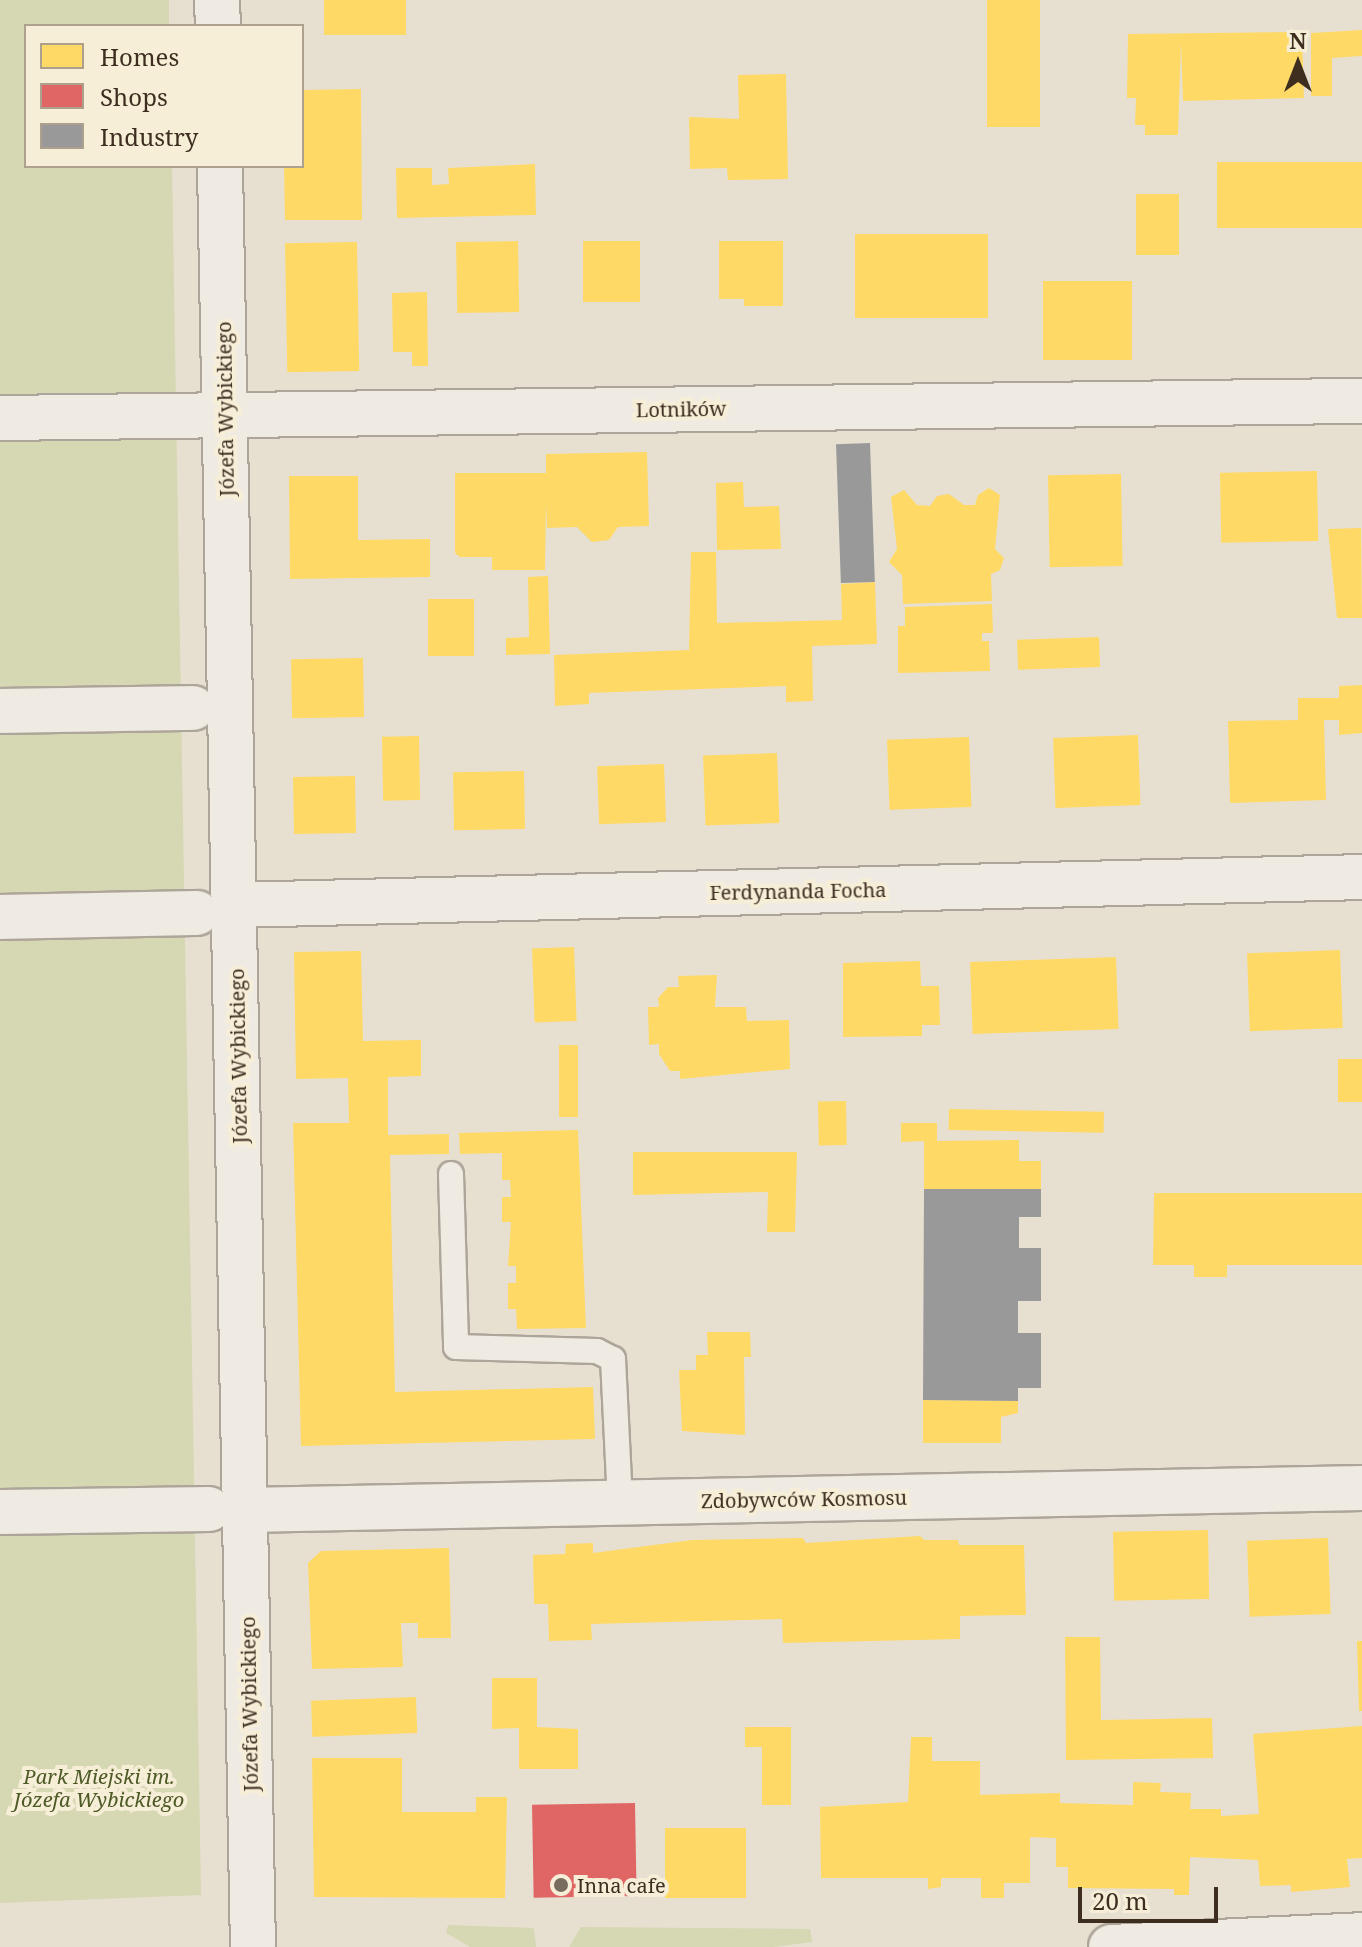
<!DOCTYPE html>
<html>
<head>
<meta charset="utf-8">
<style>
	body { margin:0 }
	#map { position:relative; width:1362px; height:1947px; overflow:hidden; background:#e7e0d1; font-family:"Noto Serif",serif }
	div>[style] { position:absolute }
	[style*='--x'] { left:calc(var(--x)*1px); top:calc(var(--y)*1px); width:calc(var(--w)*1px); rotate:calc(var(--a)*1deg) }
	.green>* { inset:0; background:#d6d7b3 }
	.homes>* { inset:0; background:#ffd966; transform-origin:0 0 }
	.shops>* { inset:0; background:#e06666; transform-origin:0 0 }
	.industry>* { inset:0; background:#999; transform-origin:0 0 }
	.roads { filter:drop-shadow(2px 0 #ada599) drop-shadow(-2px 0 #ada599) drop-shadow(0 2px #ada599) drop-shadow(0 -2px #ada599) }
	.lane>* { height:24px; margin:-12px; padding:0 12px; transform-origin:12px; border-radius:12px; background:#efebe3 }
	.street>* { height:44px; margin:-22px; padding:0 22px; transform-origin:22px; border-radius:22px; background:#efebe3 }
	.dots>* { width:22px; height:22px; translate:-50% -50%; box-sizing:border-box; border:4px solid #f7eed8; border-radius:50% }
	span { translate:-50% -50%; white-space:nowrap; text-align:center; line-height:1.15; -webkit-text-stroke:8px #f7eed8; paint-order:stroke }
	.street-label { font-size:20px; color:#3d2e20 }
	.park-label { font-size:20px; color:#4d5a26; font-style:italic }
	.poi-label { font-size:20px; color:#3d2e20 }
	.left { translate:0 -50%; text-align:left }
	.legend { position:absolute; left:24px; top:24px; width:280px; height:144px; box-sizing:border-box; background:#f7eed8; border:2px solid #ada18e; margin:0; padding:10px 14px; list-style:none; font-size:24px; color:#3d2e20 }
	.legend li { display:flex; align-items:center; gap:16px; height:40px }
	.legend b { width:40px; border:2px solid #ada18e }
	.north { position:absolute; left:1258px; top:24px; width:80px; height:80px; -webkit-text-stroke:6px #f7eed8; paint-order:stroke; rotate:0deg; font-size:22px; font-weight:700; line-height:32px; text-align:center; color:#3d2e20 }
	.north::after { content:''; display:block; margin:auto; width:28px; height:36px; background:#3d2e20; clip-path:polygon(50% 0,100% 100%,50% 72%,0 100%) }
	.scale { position:absolute; left:1078px; top:1887px; width:140px; height:36px; box-sizing:border-box; border:4px solid #3d2e20; border-top:0; padding-left:10px; font-size:24px; line-height:28px; white-space:nowrap; color:#3d2e20; -webkit-text-stroke:6px #f7eed8; paint-order:stroke }
</style>
</head>
<body>
<div id="map">
	<div class="green">
		<i style="clip-path:polygon(0 0,169px 0,169px 26px,26px 26px,26px 166px,172px 166px,201px 1895px,0 1903px)"></i>
		<i style="clip-path:polygon(448px 1925px,534px 1928px,536px 1947px,470px 1947px,446px 1933px)"></i>
		<i style="clip-path:polygon(581px 1927px,810px 1929px,812px 1942px,774px 1947px,569px 1947px)"></i>
	</div>
	<div class="homes">
		<i style="left:324px;top:0;width:82px;height:35px"></i>
		<i style="left:987px;top:0;width:53px;height:127px"></i>
		<i style="clip-path:polygon(1362px 30px,1362px 56px,1332px 58px,1332px 96px,1311px 96px,1311px 33px)"></i>
		<i style="clip-path:polygon(1302px 32px,1304px 98px,1183px 101px,1181px 42px,1178px 135px,1145px 135px,1145px 125px,1135px 125px,1136px 98px,1127px 98px,1128px 34px)"></i>
		<i style="clip-path:polygon(786px 74px,788px 179px,728px 180px,727px 168px,690px 169px,689px 117px,739px 119px,738px 75px)"></i>
		<i style="clip-path:polygon(361px 89px,362px 220px,285px 220px,284px 166px,302px 166px,302px 90px)"></i>
		<i style="left:1362px;top:162px;width:66px;height:145px;rotate:90deg"></i>
		<i style="clip-path:polygon(535px 164px,536px 215px,397px 218px,396px 168px,432px 168px,432px 185px,449px 184px,448px 168px)"></i>
		<i style="left:1136px;top:194px;width:43px;height:61px"></i>
		<i style="left:855px;top:234px;width:133px;height:84px"></i>
		<i style="left:518px;top:241px;width:71px;height:62px;rotate:89deg"></i>
		<i style="left:583px;top:241px;width:57px;height:61px"></i>
		<i style="clip-path:polygon(719px 241px,783px 241px,783px 306px,744px 306px,744px 299px,719px 299px)"></i>
		<i style="left:357px;top:242px;width:129px;height:72px;rotate:89deg"></i>
		<i style="left:1132px;top:281px;width:79px;height:89px;rotate:90deg"></i>
		<i style="clip-path:polygon(427px 292px,428px 366px,412px 366px,412px 352px,393px 352px,392px 293px)"></i>
		<i style="clip-path:polygon(647px 452px,649px 526px,618px 527px,609px 540px,592px 542px,577px 527px,547px 528px,546px 503px,545px 570px,492px 570px,492px 557px,460px 557px,455px 553px,455px 473px,546px 473px,546px 454px)"></i>
		<i style="left:1317px;top:471px;width:70px;height:97px;rotate:89deg"></i>
		<i style="left:1121px;top:474px;width:92px;height:73px;rotate:89deg"></i>
		<i style="clip-path:polygon(289px 476px,358px 476px,358px 540px,430px 539px,430px 577px,290px 579px)"></i>
		<i style="clip-path:polygon(743px 482px,744px 507px,779px 506px,781px 549px,717px 550px,716px 483px)"></i>
		<i style="clip-path:polygon(989px 488px,1000px 495px,995px 549px,1004px 558px,1000px 570px,991px 574px,992px 601px,903px 604px,902px 575px,889px 562px,897px 549px,891px 497px,904px 490px,917px 505px,930px 506px,937px 496px,949px 494px,964px 505px,975px 505px,978px 495px)"></i>
		<i style="clip-path:polygon(1361px 528px,1362px 618px,1337px 618px,1328px 529px)"></i>
		<i style="clip-path:polygon(691px 552px,716px 552px,717px 623px,842px 620px,841px 584px,875px 582px,877px 644px,812px 646px,813px 701px,786px 702px,786px 686px,589px 693px,589px 704px,555px 706px,554px 655px,689px 650px)"></i>
		<i style="clip-path:polygon(548px 576px,550px 654px,506px 655px,506px 638px,529px 637px,528px 577px)"></i>
		<i style="left:474px;top:599px;width:57px;height:46px;rotate:90deg"></i>
		<i style="clip-path:polygon(992px 604px,993px 633px,982px 633px,982px 641px,989px 641px,990px 671px,898px 673px,898px 626px,905px 626px,905px 607px)"></i>
		<i style="left:1099px;top:637px;width:30px;height:82px;rotate:88deg"></i>
		<i style="left:363px;top:658px;width:59px;height:72px;rotate:89deg"></i>
		<i style="clip-path:polygon(1362px 685px,1362px 733px,1339px 735px,1339px 720px,1324px 720px,1326px 800px,1230px 803px,1228px 721px,1298px 720px,1298px 698px,1339px 698px,1339px 686px)"></i>
		<i style="left:1138px;top:735px;width:70px;height:85px;rotate:88deg"></i>
		<i style="left:419px;top:736px;width:64px;height:37px;rotate:89deg"></i>
		<i style="left:969px;top:737px;width:70px;height:82px;rotate:88deg"></i>
		<i style="left:777px;top:753px;width:70px;height:74px;rotate:88deg"></i>
		<i style="left:664px;top:764px;width:58px;height:67px;rotate:88deg"></i>
		<i style="left:524px;top:771px;width:58px;height:71px;rotate:89deg"></i>
		<i style="left:355px;top:776px;width:57px;height:62px;rotate:89deg"></i>
		<i style="left:574px;top:947px;width:74px;height:42px;rotate:88deg"></i>
		<i style="left:1340px;top:950px;width:78px;height:93px;rotate:88deg"></i>
		<i style="clip-path:polygon(361px 951px,363px 1041px,421px 1040px,421px 1076px,388px 1077px,388px 1135px,449px 1134px,449px 1154px,390px 1155px,395px 1392px,593px 1387px,595px 1439px,301px 1446px,293px 1123px,349px 1123px,348px 1078px,296px 1079px,294px 952px)"></i>
		<i style="left:1116px;top:957px;width:72px;height:146px;rotate:88deg"></i>
		<i style="clip-path:polygon(920px 961px,921px 986px,939px 986px,940px 1025px,922px 1025px,922px 1036px,843px 1037px,843px 963px)"></i>
		<i style="clip-path:polygon(717px 975px,715px 1007px,746px 1007px,747px 1021px,789px 1020px,790px 1069px,680px 1079px,680px 1071px,670px 1071px,659px 1054px,659px 1044px,649px 1045px,648px 1007px,659px 1007px,658px 998px,668px 987px,679px 987px,678px 976px)"></i>
		<i style="left:559px;top:1045px;width:19px;height:72px"></i>
		<i style="left:1362px;top:1059px;width:43px;height:24px;rotate:90deg"></i>
		<i style="left:846px;top:1101px;width:44px;height:28px;rotate:89deg"></i>
		<i style="left:949px;top:1109px;width:155px;height:21px;rotate:1deg"></i>
		<i style="clip-path:polygon(901px 1123px,937px 1123px,937px 1141px,1019px 1140px,1019px 1161px,1041px 1161px,1041px 1189px,924px 1189px,924px 1141px,901px 1142px)"></i>
		<i style="clip-path:polygon(578px 1130px,586px 1328px,517px 1329px,516px 1309px,508px 1309px,508px 1283px,516px 1283px,516px 1266px,508px 1266px,511px 1222px,502px 1222px,502px 1197px,511px 1197px,510px 1180px,502px 1180px,502px 1153px,460px 1154px,459px 1133px)"></i>
		<i style="clip-path:polygon(633px 1152px,797px 1152px,795px 1232px,767px 1232px,768px 1192px,633px 1195px)"></i>
		<i style="clip-path:polygon(1154px 1193px,1362px 1193px,1362px 1265px,1227px 1265px,1227px 1277px,1194px 1277px,1194px 1265px,1153px 1265px)"></i>
		<i style="clip-path:polygon(707px 1332px,750px 1332px,751px 1357px,744px 1357px,745px 1435px,682px 1431px,679px 1370px,696px 1370px,696px 1355px,708px 1355px)"></i>
		<i style="clip-path:polygon(923px 1400px,1018px 1401px,1018px 1413px,1001px 1417px,1001px 1443px,923px 1443px)"></i>
		<i style="left:1208px;top:1530px;width:69px;height:95px;rotate:89deg"></i>
		<i style="clip-path:polygon(920px 1536px,924px 1540px,958px 1540px,959px 1545px,1024px 1545px,1026px 1615px,960px 1616px,960px 1639px,783px 1643px,782px 1619px,591px 1624px,592px 1640px,549px 1641px,548px 1604px,534px 1604px,533px 1555px,565px 1554px,566px 1544px,593px 1543px,593px 1553px,692px 1540px,803px 1538px,806px 1543px)"></i>
		<i style="left:1328px;top:1538px;width:76px;height:81px;rotate:88deg"></i>
		<i style="clip-path:polygon(449px 1548px,451px 1638px,418px 1638px,418px 1623px,401px 1623px,403px 1667px,312px 1669px,308px 1563px,321px 1551px)"></i>
		<i style="clip-path:polygon(1065px 1637px,1100px 1637px,1101px 1720px,1212px 1718px,1213px 1758px,1066px 1760px)"></i>
		<i style="clip-path:polygon(1357px 1641px,1362px 1641px,1362px 1711px,1359px 1711px)"></i>
		<i style="clip-path:polygon(492px 1678px,537px 1678px,537px 1727px,578px 1729px,578px 1769px,519px 1769px,519px 1728px,492px 1729px)"></i>
		<i style="left:416px;top:1697px;width:36px;height:105px;rotate:88deg"></i>
		<i style="clip-path:polygon(1362px 1726px,1362px 1858px,1347px 1859px,1350px 1887px,1291px 1892px,1291px 1885px,1260px 1886px,1258px 1860px,1190px 1857px,1189px 1895px,1174px 1895px,1174px 1889px,1068px 1888px,1068px 1867px,1056px 1867px,1056px 1838px,1030px 1837px,1030px 1883px,1004px 1883px,1004px 1898px,981px 1898px,981px 1878px,941px 1878px,941px 1887px,928px 1889px,928px 1878px,821px 1878px,820px 1807px,908px 1802px,911px 1737px,932px 1737px,932px 1761px,980px 1761px,980px 1795px,1060px 1793px,1060px 1803px,1133px 1805px,1133px 1782px,1161px 1783px,1160px 1792px,1191px 1793px,1190px 1809px,1221px 1809px,1221px 1816px,1259px 1814px,1253px 1734px)"></i>
		<i style="clip-path:polygon(745px 1727px,791px 1727px,791px 1805px,762px 1805px,762px 1747px,745px 1747px)"></i>
		<i style="clip-path:polygon(312px 1758px,402px 1758px,402px 1812px,476px 1812px,476px 1797px,507px 1797px,505px 1898px,314px 1897px)"></i>
		<i style="left:746px;top:1828px;width:70px;height:81px;rotate:90deg"></i>
	</div>
	<div class="shops">
		<i style="left:635px;top:1803px;width:93px;height:103px;rotate:89deg"></i>
	</div>
	<div class="industry">
		<i style="left:870px;top:443px;width:139px;height:34px;rotate:88deg"></i>
		<i style="clip-path:polygon(924px 1189px,1041px 1189px,1041px 1217px,1019px 1217px,1019px 1248px,1041px 1248px,1041px 1301px,1018px 1301px,1018px 1333px,1041px 1333px,1041px 1388px,1018px 1388px,1018px 1401px,923px 1400px)"></i>
	</div>
	<div class="roads">
		<div class="lane">
			<i style="--x:451;--y:1174;--w:173;--a:88.3"></i>
			<i style="--x:456;--y:1347;--w:141;--a:1.6"></i>
			<i style="--x:597;--y:1351;--w:18;--a:27"></i>
			<i style="--x:613;--y:1359;--w:143;--a:87.2"></i>
		</div>
		<div class="street">
			<i style="--x:217;--y:0;--w:26;--a:88"></i>
			<i style="--x:220;--y:166;--w:1781;--a:88.94"></i>
			<i style="--x:0;--y:418;--w:1362;--a:-0.72"></i>
			<i style="--x:0;--y:711;--w:193;--a:-0.9"></i>
			<i style="--x:235;--y:905;--w:1127;--a:-1.42"></i>
			<i style="--x:0;--y:917;--w:197;--a:-1.2"></i>
			<i style="--x:245;--y:1510;--w:1117;--a:-1.13"></i>
			<i style="--x:0;--y:1512;--w:209;--a:-0.8"></i>
			<i style="--x:1111;--y:1947;--w:251;--a:-2.7"></i>
		</div>
	</div>
	<div class="dots">
		<i style="left:561px;top:1885px;background:#786c5e"></i>
	</div>
	<div class="street-label">
		<span style="left:225px;top:409px;rotate:-91deg">Józefa Wybickiego</span>
		<span style="left:681px;top:409px;rotate:-1deg">Lotników</span>
		<span style="left:798px;top:891px;rotate:-1deg">Ferdynanda Focha</span>
		<span style="left:238px;top:1056px;rotate:-91deg">Józefa Wybickiego</span>
		<span style="left:804px;top:1499px;rotate:-1deg">Zdobywców Kosmosu</span>
		<span style="left:249px;top:1704px;rotate:-91deg">Józefa Wybickiego</span>
	</div>
	<div class="park-label">
		<span style="left:99px;top:1788px">Park Miejski im.<br>Józefa Wybickiego</span>
	</div>
	<div class="poi-label">
		<span class="left" style="left:577px;top:1885px">Inna cafe</span>
	</div>
	<ul class="legend">
	<li><b style="height:22px;background:#ffd966"></b>Homes</li>
	<li><b style="height:22px;background:#e06666"></b>Shops</li>
	<li><b style="height:22px;background:#999"></b>Industry</li>
	</ul>
	<div class="north">N</div>
	<div class="scale">20 m</div>
</div>
</body>
</html>
